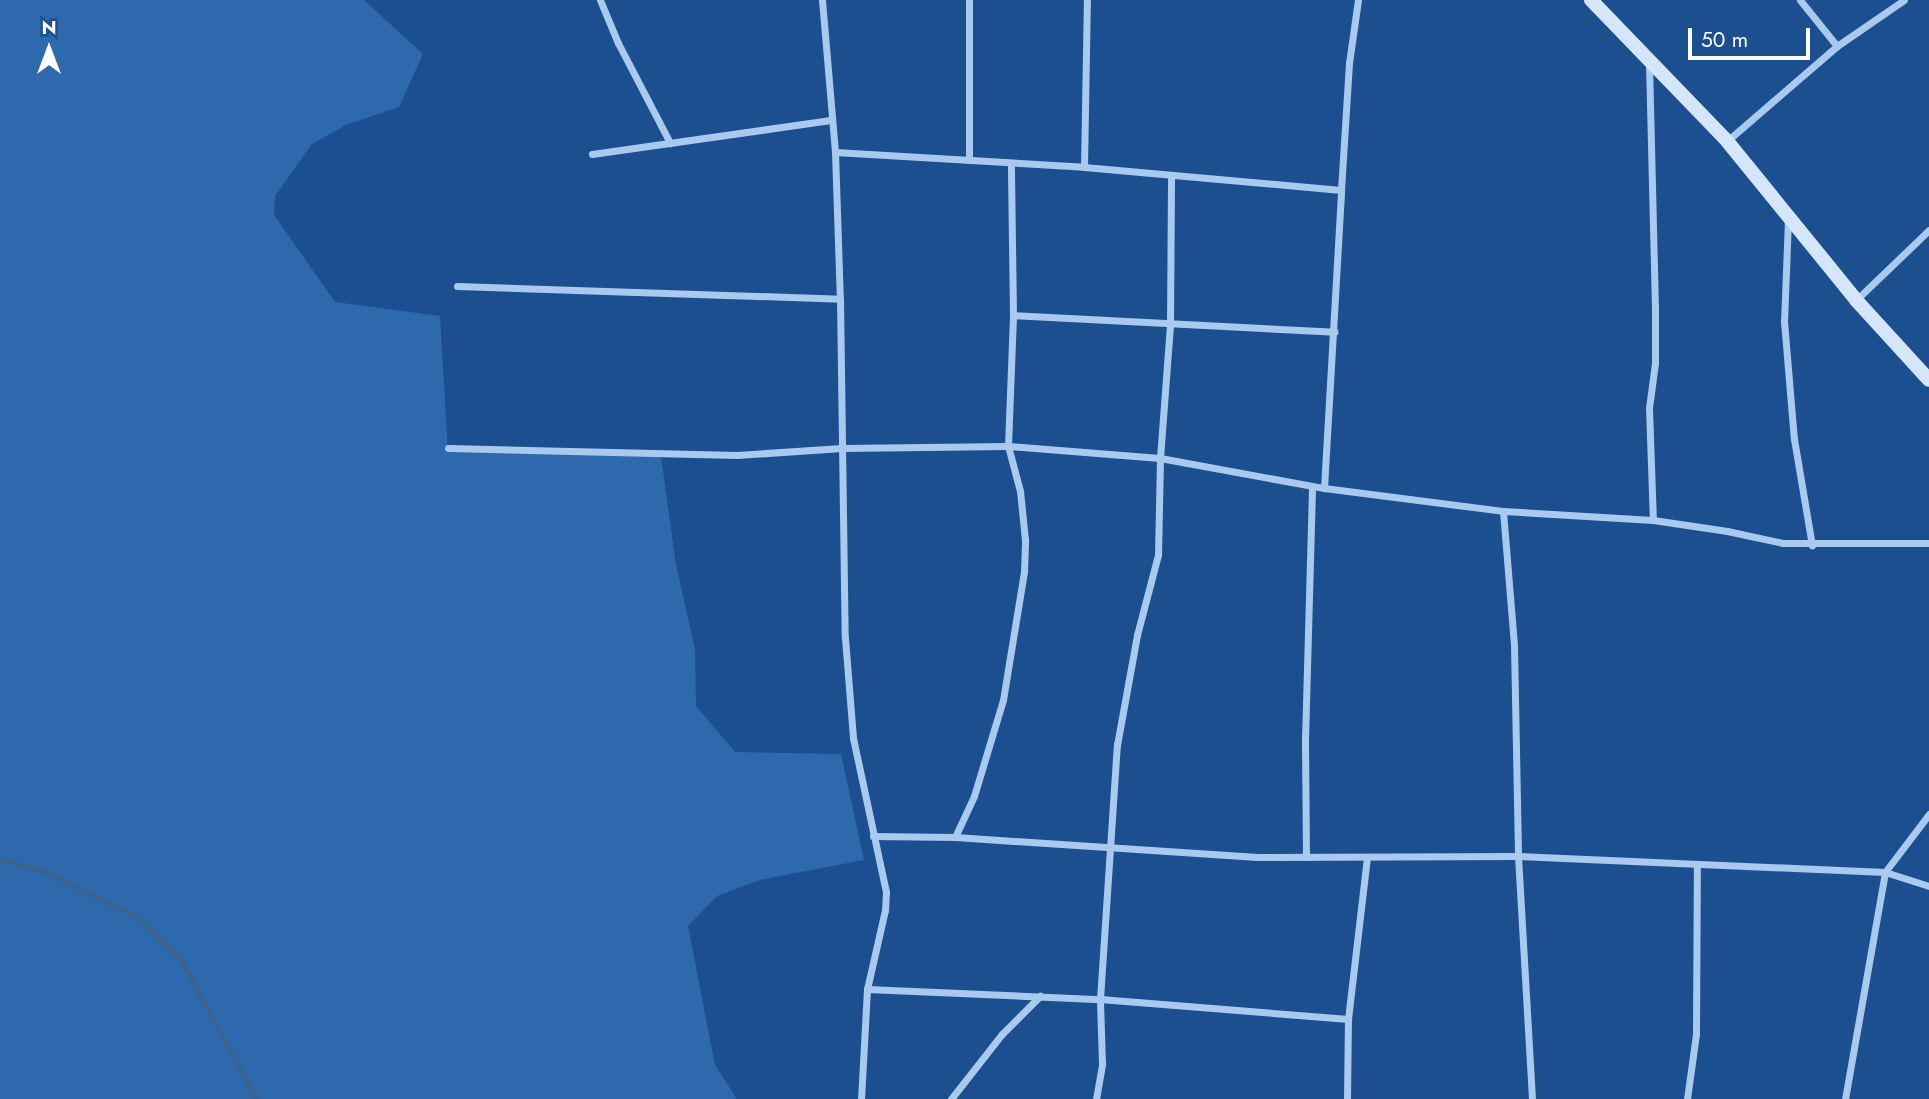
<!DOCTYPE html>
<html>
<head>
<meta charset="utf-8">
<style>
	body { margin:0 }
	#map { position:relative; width:1929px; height:1099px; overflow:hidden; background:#1b4f8f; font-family:Jost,sans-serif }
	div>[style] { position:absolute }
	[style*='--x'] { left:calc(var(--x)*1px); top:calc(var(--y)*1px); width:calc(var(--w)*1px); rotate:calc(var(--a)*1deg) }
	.green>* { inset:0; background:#2e69ad }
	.stream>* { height:5px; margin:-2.5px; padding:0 2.5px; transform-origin:2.5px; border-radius:2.5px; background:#3c6290 }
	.street>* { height:7px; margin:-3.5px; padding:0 3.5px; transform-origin:3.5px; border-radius:3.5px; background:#a9c9ee }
	.secondary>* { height:14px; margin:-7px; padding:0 7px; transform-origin:7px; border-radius:7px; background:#d6e6fa }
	span { translate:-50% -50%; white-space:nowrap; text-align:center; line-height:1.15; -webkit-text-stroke:7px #1b4f8f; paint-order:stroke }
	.north { position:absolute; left:14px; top:14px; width:70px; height:70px; -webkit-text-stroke:5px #1b4f8f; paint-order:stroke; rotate:0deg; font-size:19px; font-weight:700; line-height:28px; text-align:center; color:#fff }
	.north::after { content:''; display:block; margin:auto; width:24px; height:32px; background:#fff; clip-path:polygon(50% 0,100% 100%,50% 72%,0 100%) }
	.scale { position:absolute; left:1688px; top:28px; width:122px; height:32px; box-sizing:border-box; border:4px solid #fff; border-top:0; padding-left:9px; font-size:21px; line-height:24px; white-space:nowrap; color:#fff; -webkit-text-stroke:5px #1b4f8f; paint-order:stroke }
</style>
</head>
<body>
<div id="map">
	<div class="green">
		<i style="clip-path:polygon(0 0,364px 0,423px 54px,399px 107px,346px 125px,312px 144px,275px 196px,274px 215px,335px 302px,440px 316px,448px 452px,661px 456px,676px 565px,695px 649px,696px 706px,735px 752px,841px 754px,864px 860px,760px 880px,717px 896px,688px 926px,715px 1065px,737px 1099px,0 1099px)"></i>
	</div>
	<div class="stream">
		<i style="--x:0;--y:859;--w:48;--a:15.8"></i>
		<i style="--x:46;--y:872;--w:99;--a:26.3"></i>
		<i style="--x:135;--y:916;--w:62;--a:43"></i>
		<i style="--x:180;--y:958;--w:160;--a:61.7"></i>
	</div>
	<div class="street">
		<i style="--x:600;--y:0;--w:47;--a:67.3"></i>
		<i style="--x:618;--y:43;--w:113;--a:62.5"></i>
		<i style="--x:822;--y:0;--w:153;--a:85.1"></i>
		<i style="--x:835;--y:152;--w:147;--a:88.1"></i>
		<i style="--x:840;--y:299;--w:339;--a:89.2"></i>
		<i style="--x:845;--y:638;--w:100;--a:85.4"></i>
		<i style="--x:853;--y:738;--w:157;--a:77.9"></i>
		<i style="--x:886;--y:892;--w:18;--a:93"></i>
		<i style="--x:885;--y:910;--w:81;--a:102.8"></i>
		<i style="--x:867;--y:989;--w:110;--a:93.1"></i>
		<i style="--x:1800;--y:0;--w:59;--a:51.2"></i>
		<i style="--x:1649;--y:63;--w:249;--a:88.6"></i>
		<i style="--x:1655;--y:312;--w:51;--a:90"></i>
		<i style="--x:1655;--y:363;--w:45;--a:97.6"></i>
		<i style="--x:1649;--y:408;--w:112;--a:88"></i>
		<i style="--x:1727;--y:141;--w:145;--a:-40.8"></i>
		<i style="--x:1837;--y:46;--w:81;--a:-34.5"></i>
		<i style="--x:835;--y:152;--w:249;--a:3.4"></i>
		<i style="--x:1084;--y:167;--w:258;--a:5.1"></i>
		<i style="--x:592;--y:154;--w:241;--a:-8.1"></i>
		<i style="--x:969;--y:160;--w:160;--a:-90"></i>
		<i style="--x:1084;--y:167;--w:167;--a:-89"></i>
		<i style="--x:1788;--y:219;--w:102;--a:92.2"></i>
		<i style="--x:1784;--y:321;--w:118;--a:85.2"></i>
		<i style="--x:1794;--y:439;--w:108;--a:80.4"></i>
		<i style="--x:457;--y:286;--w:383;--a:1.9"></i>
		<i style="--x:1856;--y:300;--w:101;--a:-43.8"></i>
		<i style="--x:1013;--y:315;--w:322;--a:3"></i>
		<i style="--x:448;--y:448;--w:289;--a:1.4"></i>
		<i style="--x:737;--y:455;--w:105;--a:-3.8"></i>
		<i style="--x:842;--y:448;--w:166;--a:-0.7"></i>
		<i style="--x:1008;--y:446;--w:152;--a:4.5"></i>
		<i style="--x:1160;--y:458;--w:167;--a:10.4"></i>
		<i style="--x:1324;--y:488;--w:180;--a:7.3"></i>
		<i style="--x:1503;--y:511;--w:150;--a:3.4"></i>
		<i style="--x:1653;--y:520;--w:75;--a:8.5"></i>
		<i style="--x:1727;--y:531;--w:57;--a:12.1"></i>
		<i style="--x:1783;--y:543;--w:146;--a:0"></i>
		<i style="--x:1324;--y:488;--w:298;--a:-86.7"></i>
		<i style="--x:1341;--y:190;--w:127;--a:-86.4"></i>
		<i style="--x:1349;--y:63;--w:64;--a:-81.9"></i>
		<i style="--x:1503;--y:511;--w:134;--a:85.3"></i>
		<i style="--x:1514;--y:645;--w:211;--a:88.9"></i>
		<i style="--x:1518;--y:856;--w:243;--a:86.7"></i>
		<i style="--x:873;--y:836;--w:82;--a:0.7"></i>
		<i style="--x:955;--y:837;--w:303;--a:3.8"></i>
		<i style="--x:1257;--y:857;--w:261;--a:-0.2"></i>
		<i style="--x:1518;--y:856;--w:367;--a:2.5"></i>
		<i style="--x:1885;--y:872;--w:46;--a:17.7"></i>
		<i style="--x:955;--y:837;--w:45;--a:-65.1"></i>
		<i style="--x:974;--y:796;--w:100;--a:-73.2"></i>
		<i style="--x:1003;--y:700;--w:130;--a:-80.7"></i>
		<i style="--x:1024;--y:572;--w:32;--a:-88"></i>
		<i style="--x:1025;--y:540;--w:49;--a:-95.8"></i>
		<i style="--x:1020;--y:491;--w:47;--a:-104.9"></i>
		<i style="--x:1008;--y:446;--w:131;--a:-87.8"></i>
		<i style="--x:1013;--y:315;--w:151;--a:-90.8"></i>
		<i style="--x:1306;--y:857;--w:117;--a:-90.5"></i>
		<i style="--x:1305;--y:740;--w:254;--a:-88.4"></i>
		<i style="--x:867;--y:989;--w:233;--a:2.5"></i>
		<i style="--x:1100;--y:999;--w:249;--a:4.6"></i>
		<i style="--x:951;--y:1099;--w:83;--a:-51.9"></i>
		<i style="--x:1002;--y:1034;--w:54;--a:-45"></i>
		<i style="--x:1096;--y:1099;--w:36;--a:-80"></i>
		<i style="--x:1102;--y:1064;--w:65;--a:-91.8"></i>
		<i style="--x:1100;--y:999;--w:255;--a:-86.2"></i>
		<i style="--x:1117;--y:745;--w:112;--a:-79.7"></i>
		<i style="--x:1137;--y:635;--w:83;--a:-75.3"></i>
		<i style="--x:1158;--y:555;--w:97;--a:-88.8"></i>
		<i style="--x:1160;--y:458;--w:132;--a:-85.7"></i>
		<i style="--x:1170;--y:326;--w:151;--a:-89.6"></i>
		<i style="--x:1347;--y:1099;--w:80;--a:-89.3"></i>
		<i style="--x:1348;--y:1019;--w:163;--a:-83.3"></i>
		<i style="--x:1687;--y:1099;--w:66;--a:-82.1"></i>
		<i style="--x:1696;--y:1034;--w:168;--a:-89.7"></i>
		<i style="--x:1845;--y:1099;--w:230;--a:-80"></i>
		<i style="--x:1885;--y:872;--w:73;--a:-52.8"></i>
	</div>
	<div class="secondary">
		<i style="--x:1591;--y:0;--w:196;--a:46"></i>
		<i style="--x:1727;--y:141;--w:205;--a:50.9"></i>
		<i style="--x:1856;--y:300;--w:108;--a:47.6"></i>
	</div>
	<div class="north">N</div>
	<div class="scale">50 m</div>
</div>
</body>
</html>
